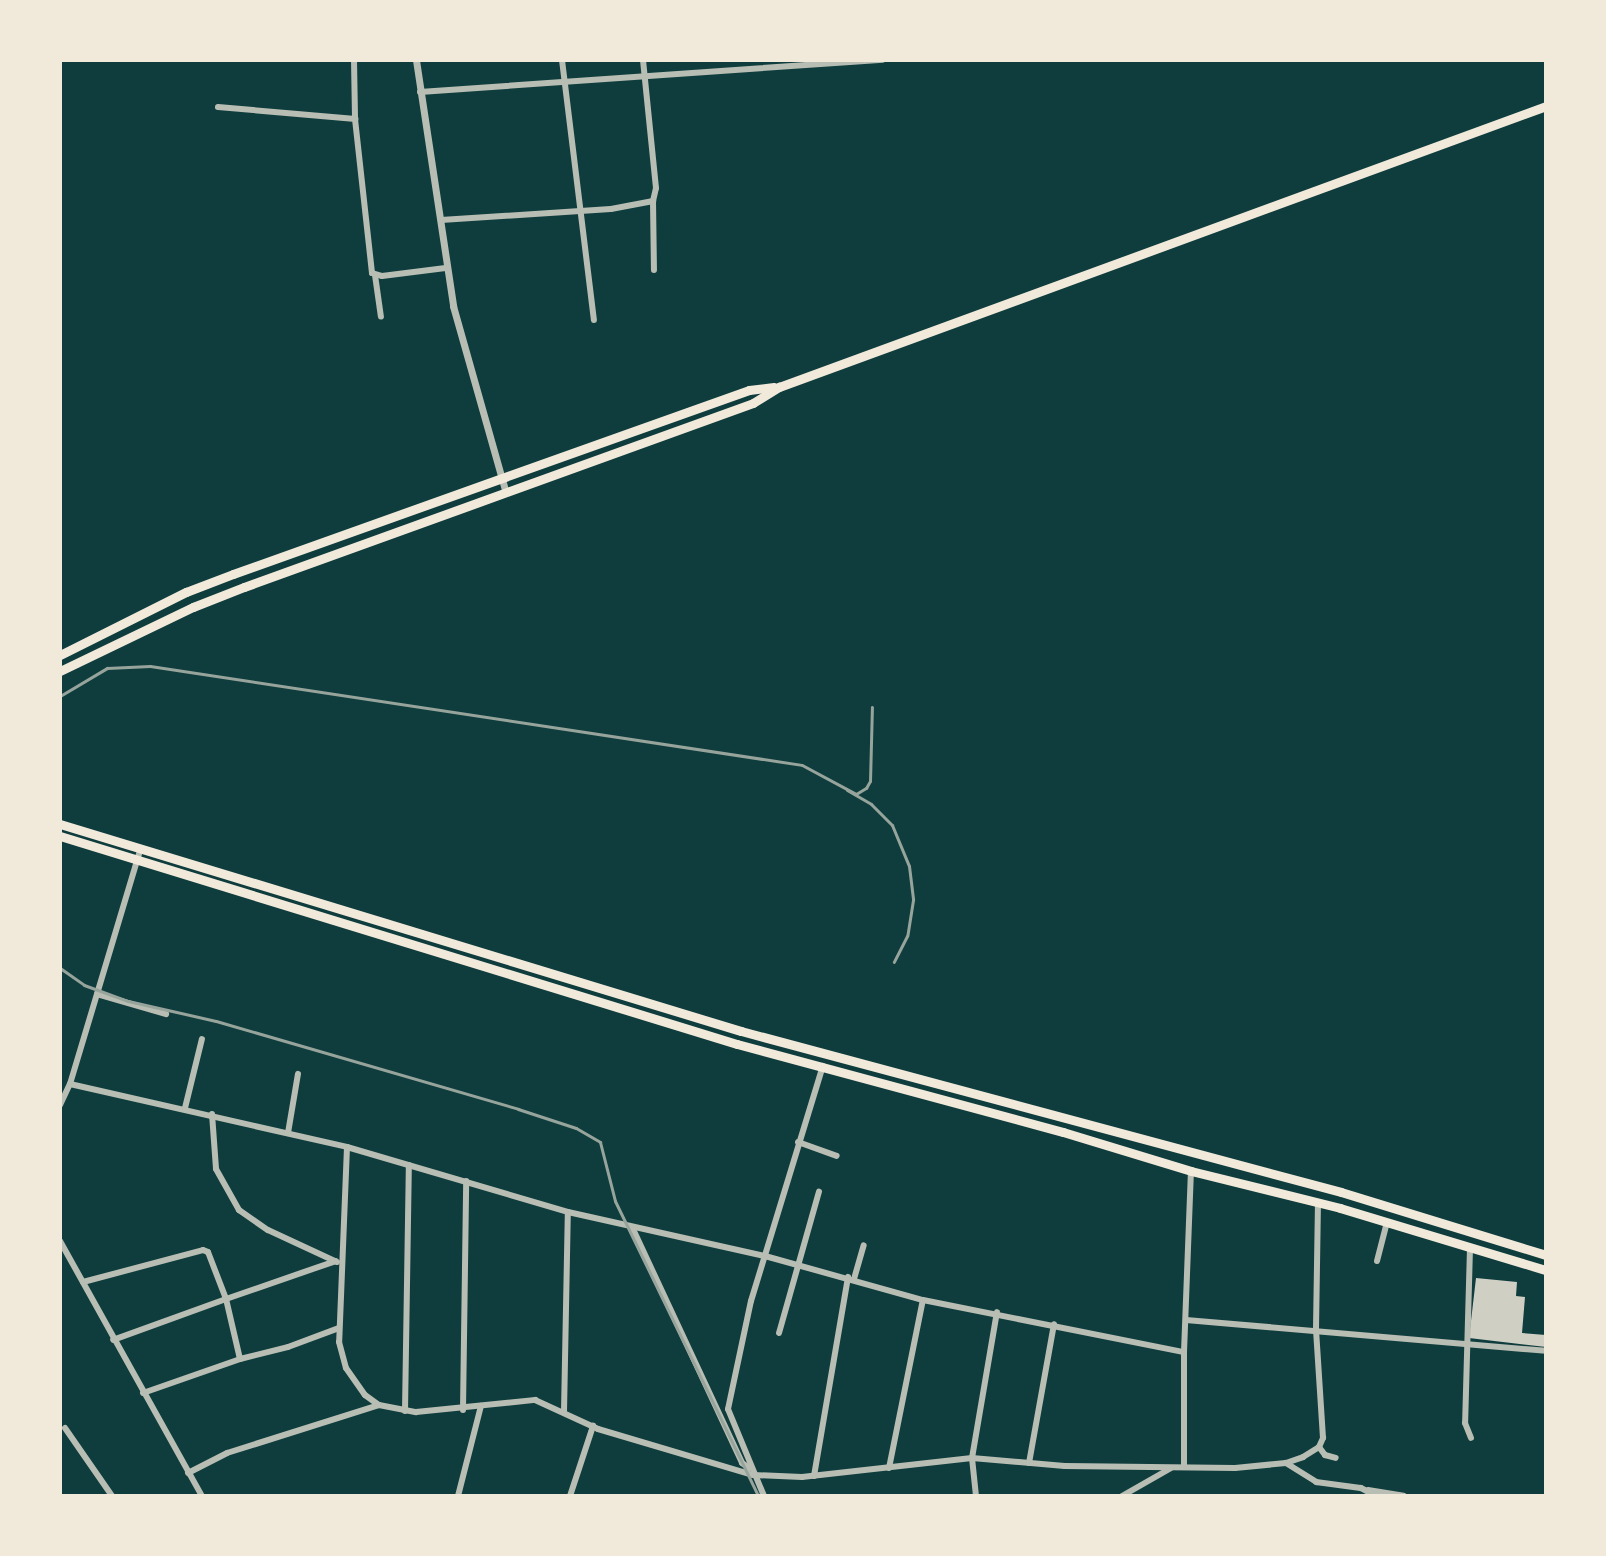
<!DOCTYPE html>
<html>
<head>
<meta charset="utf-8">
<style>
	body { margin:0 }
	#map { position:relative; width:1606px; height:1556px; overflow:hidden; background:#0f3d3e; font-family:"Archivo Narrow",sans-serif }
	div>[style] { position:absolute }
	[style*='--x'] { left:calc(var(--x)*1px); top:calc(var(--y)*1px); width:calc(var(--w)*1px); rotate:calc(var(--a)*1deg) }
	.building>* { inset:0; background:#cfcfc3 }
	.minor>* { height:6px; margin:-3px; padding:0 3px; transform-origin:3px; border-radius:3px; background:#b8beb3 }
	.tertiary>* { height:7px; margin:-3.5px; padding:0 3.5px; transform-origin:3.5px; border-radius:3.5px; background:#b8beb3 }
	.trunk>* { height:9px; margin:-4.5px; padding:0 4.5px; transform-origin:4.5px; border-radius:4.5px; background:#f1e9da }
	.rail>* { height:3px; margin:-1.5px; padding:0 1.5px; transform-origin:1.5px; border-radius:1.5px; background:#97a49c }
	span { translate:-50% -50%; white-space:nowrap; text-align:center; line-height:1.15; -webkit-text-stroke:6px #f1e9da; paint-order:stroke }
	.frame { position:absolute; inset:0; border:62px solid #f1e9da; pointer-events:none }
</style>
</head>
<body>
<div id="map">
	<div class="building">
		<i style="clip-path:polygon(1476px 1278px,1517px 1282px,1516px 1296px,1525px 1297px,1522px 1333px,1546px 1335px,1546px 1347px,1469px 1338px)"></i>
	</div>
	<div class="minor">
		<i style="--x:354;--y:60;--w:59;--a:89"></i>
		<i style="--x:355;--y:119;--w:155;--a:83.7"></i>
		<i style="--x:372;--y:273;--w:10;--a:17"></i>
		<i style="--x:382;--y:276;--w:64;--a:-7.2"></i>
		<i style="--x:562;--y:60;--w:262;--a:83"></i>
		<i style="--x:420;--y:92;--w:464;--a:-4"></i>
		<i style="--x:218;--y:107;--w:138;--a:5"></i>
		<i style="--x:653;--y:201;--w:69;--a:89.2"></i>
		<i style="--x:441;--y:220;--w:170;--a:-3.7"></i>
		<i style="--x:611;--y:209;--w:43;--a:-10.8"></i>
		<i style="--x:653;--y:201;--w:13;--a:-77"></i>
		<i style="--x:656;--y:188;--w:129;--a:-95.8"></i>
		<i style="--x:375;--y:275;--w:42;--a:81.9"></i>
		<i style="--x:97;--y:994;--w:72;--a:16.2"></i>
		<i style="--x:70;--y:1084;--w:284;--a:12.8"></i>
		<i style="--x:347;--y:1147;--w:230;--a:16.4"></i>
		<i style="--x:568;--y:1212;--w:202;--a:12.6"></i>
		<i style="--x:765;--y:1256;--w:164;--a:15.6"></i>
		<i style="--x:923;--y:1300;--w:266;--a:11.3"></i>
		<i style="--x:60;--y:1105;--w:23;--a:-65"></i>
		<i style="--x:70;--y:1084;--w:246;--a:-73.3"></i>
		<i style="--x:185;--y:1108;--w:71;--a:-76.2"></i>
		<i style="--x:212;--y:1114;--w:55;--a:85.8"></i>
		<i style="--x:216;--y:1169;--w:47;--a:60.7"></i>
		<i style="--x:239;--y:1210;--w:35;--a:35"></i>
		<i style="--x:268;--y:1230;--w:76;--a:24.9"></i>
		<i style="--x:288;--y:1133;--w:60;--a:-80.4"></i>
		<i style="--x:798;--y:1142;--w:41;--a:19.7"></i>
		<i style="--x:347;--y:1147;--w:195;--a:92.3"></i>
		<i style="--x:339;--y:1342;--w:27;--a:75"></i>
		<i style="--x:346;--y:1368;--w:33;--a:55"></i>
		<i style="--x:365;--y:1395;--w:17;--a:36"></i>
		<i style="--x:379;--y:1405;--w:38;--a:11"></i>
		<i style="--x:416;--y:1412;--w:120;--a:-5.8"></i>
		<i style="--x:535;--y:1400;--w:69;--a:24.7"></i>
		<i style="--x:598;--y:1429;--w:162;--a:16.5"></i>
		<i style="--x:753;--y:1475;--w:49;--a:2.3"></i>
		<i style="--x:802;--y:1477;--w:171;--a:-6.4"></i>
		<i style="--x:972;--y:1458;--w:93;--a:4.9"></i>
		<i style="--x:1065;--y:1466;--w:170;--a:0.7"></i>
		<i style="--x:1235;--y:1468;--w:51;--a:-5.6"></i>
		<i style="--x:1286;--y:1463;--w:18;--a:-19"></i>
		<i style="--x:1303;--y:1457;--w:19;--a:-32"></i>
		<i style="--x:1319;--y:1447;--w:10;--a:-66"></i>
		<i style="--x:1323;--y:1438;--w:109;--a:-93.7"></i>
		<i style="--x:1316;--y:1329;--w:126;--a:-89.1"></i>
		<i style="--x:633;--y:1229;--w:258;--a:65"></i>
		<i style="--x:742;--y:1463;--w:9;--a:36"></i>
		<i style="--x:60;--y:1241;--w:292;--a:60.9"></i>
		<i style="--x:1470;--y:1248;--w:175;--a:91.6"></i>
		<i style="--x:1465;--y:1423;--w:16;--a:68"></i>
		<i style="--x:1377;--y:1261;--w:40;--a:-75.6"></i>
		<i style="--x:854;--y:1279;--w:35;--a:-74"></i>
		<i style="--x:83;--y:1282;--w:124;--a:-14.9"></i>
		<i style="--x:203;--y:1250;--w:5;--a:22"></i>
		<i style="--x:208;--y:1252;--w:50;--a:69"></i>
		<i style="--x:226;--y:1299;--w:120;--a:160.1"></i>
		<i style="--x:1186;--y:1320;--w:361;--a:4.9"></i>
		<i style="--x:779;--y:1333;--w:147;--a:-74.2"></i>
		<i style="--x:240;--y:1359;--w:49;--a:-14"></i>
		<i style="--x:288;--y:1347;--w:54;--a:-20.4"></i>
		<i style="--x:143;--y:1393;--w:103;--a:-19.3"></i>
		<i style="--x:240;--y:1359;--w:62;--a:-103.1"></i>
		<i style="--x:226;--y:1299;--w:116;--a:-19.1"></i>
		<i style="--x:463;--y:1410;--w:229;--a:-89.2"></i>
		<i style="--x:405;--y:1411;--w:246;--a:-89.1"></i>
		<i style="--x:564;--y:1412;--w:200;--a:-88.9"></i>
		<i style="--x:65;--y:1428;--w:83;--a:55.3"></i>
		<i style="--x:1319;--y:1447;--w:10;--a:53"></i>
		<i style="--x:1325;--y:1455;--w:11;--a:15"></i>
		<i style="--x:1029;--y:1463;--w:141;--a:-79.8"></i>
		<i style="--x:1286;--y:1463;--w:36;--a:32"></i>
		<i style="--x:1316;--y:1482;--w:45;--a:7.6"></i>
		<i style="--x:1361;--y:1488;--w:17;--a:28"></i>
		<i style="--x:1184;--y:1466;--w:114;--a:-90"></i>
		<i style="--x:1184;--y:1352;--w:181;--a:-87.8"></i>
		<i style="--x:889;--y:1468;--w:171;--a:-78.6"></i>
		<i style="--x:188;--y:1473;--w:44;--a:-27.1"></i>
		<i style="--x:227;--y:1453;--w:159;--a:-17.5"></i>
		<i style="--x:814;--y:1476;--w:202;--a:-80.3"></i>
		<i style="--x:1368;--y:1490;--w:36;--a:9"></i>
		<i style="--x:458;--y:1496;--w:93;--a:-75.7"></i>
		<i style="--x:570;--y:1496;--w:74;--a:-71.8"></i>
		<i style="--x:764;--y:1496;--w:94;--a:-112.5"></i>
		<i style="--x:728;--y:1409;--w:110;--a:-78"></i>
		<i style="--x:751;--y:1301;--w:246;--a:-73"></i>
		<i style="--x:976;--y:1496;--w:38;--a:-96"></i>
		<i style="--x:972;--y:1458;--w:148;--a:-80.3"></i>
		<i style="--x:1122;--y:1496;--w:56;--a:-29.7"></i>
	</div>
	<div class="tertiary">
		<i style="--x:416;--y:60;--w:249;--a:81.4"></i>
		<i style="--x:453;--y:306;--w:194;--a:74.2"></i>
	</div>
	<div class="trunk">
		<i style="--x:60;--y:655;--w:141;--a:-26.6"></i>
		<i style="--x:186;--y:592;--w:50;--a:-21"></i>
		<i style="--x:233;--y:574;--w:548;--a:-19.63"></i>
		<i style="--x:749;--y:390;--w:25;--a:-7"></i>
		<i style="--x:60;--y:671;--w:148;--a:-25.7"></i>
		<i style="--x:193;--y:607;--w:55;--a:-21.4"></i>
		<i style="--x:244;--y:587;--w:541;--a:-19.87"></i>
		<i style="--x:753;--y:403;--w:31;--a:-32"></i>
		<i style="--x:779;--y:387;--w:817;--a:-20.12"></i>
		<i style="--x:60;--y:824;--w:712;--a:16.91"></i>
		<i style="--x:741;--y:1031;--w:621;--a:15.02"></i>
		<i style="--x:1341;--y:1192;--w:214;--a:17.1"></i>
		<i style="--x:60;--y:836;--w:708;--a:17.08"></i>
		<i style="--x:737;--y:1044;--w:338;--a:15.1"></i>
		<i style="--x:1063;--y:1132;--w:134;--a:16.9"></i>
		<i style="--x:1191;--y:1171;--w:154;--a:13.9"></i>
		<i style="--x:1340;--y:1208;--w:215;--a:16.8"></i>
	</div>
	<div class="rail">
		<i style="--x:60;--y:696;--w:55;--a:-30.8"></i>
		<i style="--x:107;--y:668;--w:43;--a:-2.7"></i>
		<i style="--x:150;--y:666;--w:659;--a:8.63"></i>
		<i style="--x:802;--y:765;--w:61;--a:28.2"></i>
		<i style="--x:856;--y:794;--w:12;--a:-31"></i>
		<i style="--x:866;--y:788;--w:8;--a:-60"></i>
		<i style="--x:870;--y:781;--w:74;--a:-88.5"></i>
		<i style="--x:847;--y:790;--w:28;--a:30"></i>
		<i style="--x:871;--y:804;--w:30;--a:45"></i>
		<i style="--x:892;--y:825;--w:44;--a:67.5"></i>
		<i style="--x:909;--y:866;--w:34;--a:83"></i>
		<i style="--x:913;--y:900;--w:36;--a:99"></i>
		<i style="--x:907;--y:936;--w:29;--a:117"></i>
		<i style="--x:60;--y:968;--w:29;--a:35"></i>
		<i style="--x:84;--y:985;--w:47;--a:20"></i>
		<i style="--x:128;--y:1001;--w:90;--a:12.8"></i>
		<i style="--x:216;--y:1021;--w:315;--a:16.2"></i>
		<i style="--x:518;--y:1109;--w:61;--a:18.1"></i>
		<i style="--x:576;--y:1128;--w:28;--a:30"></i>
		<i style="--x:600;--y:1142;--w:61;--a:75.7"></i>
		<i style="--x:615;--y:1201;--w:328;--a:64.1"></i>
	</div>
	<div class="frame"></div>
</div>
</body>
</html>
